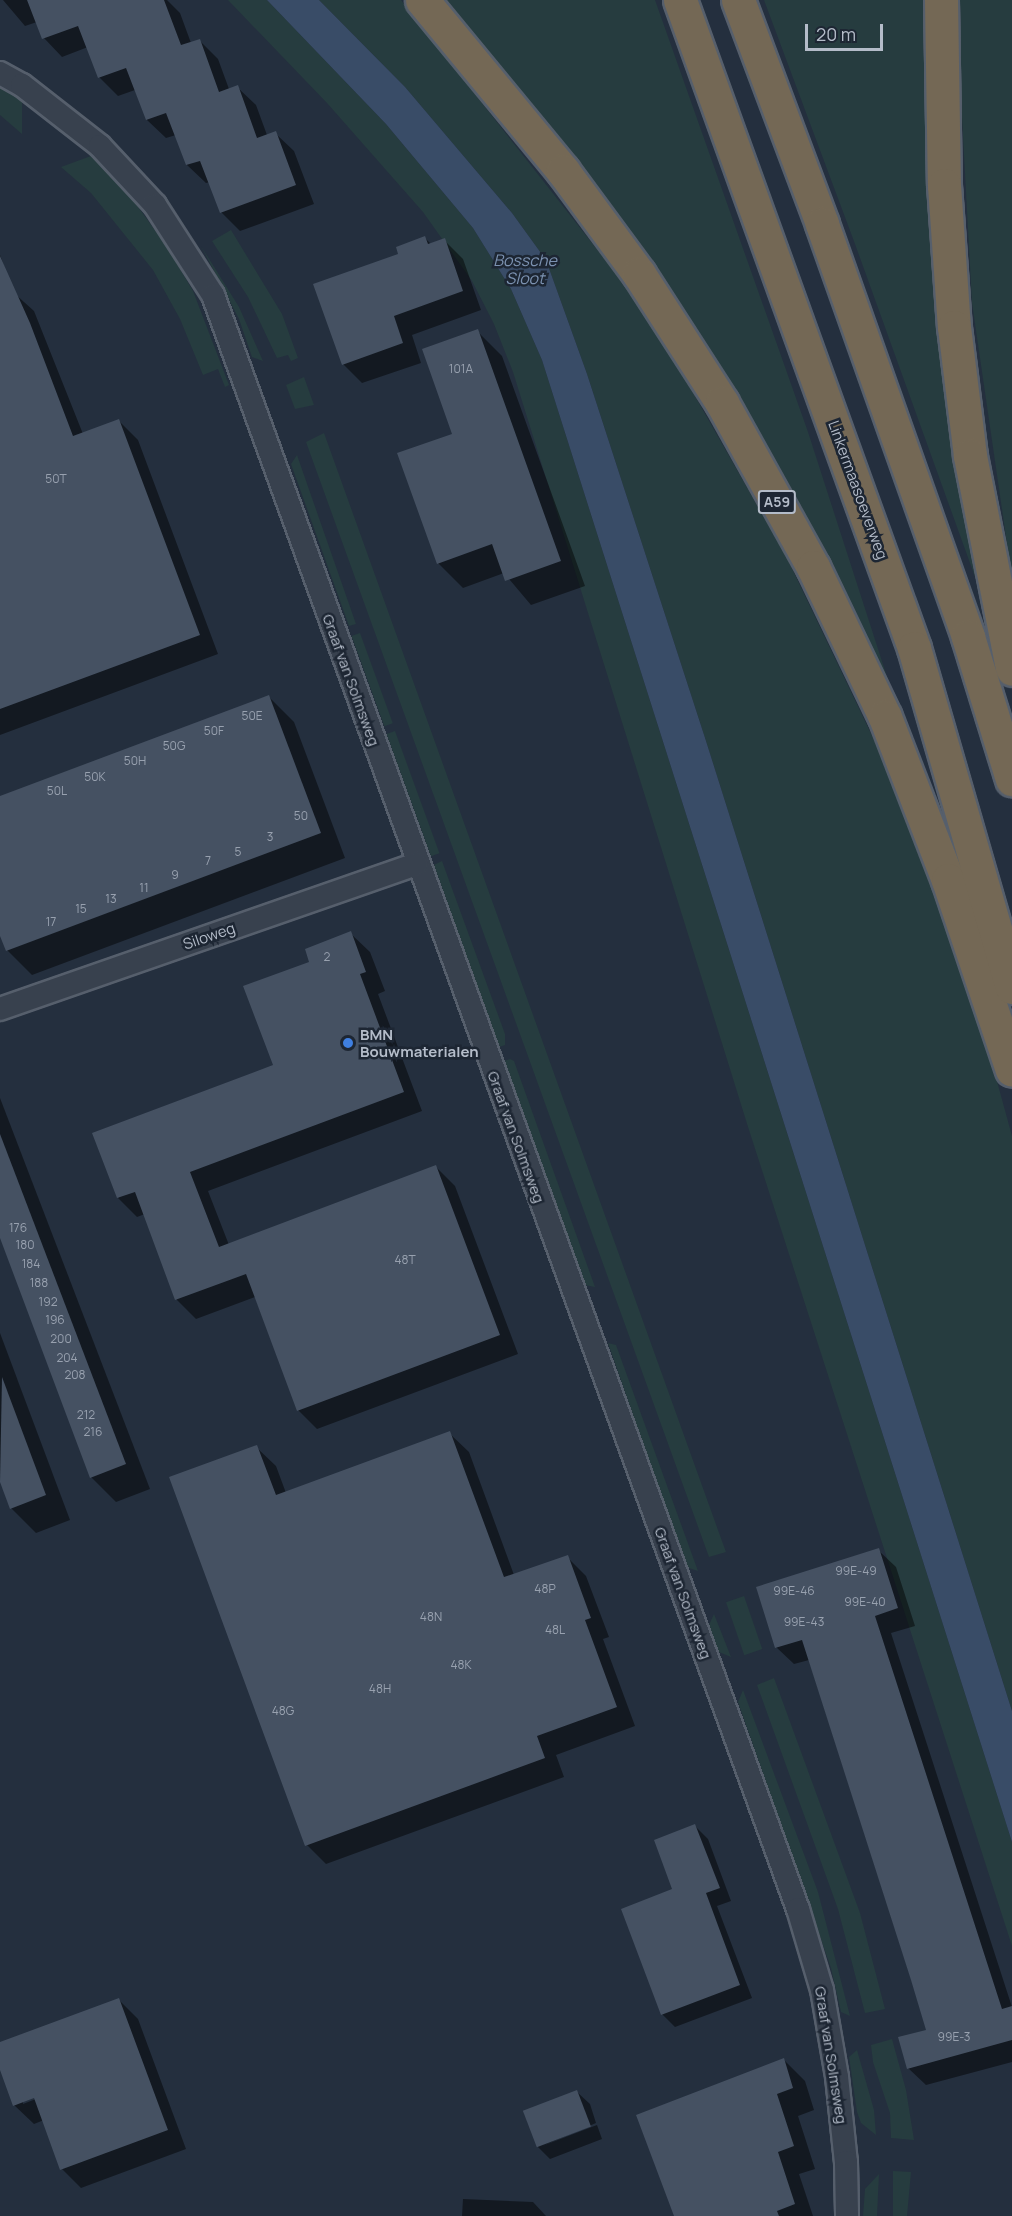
<!DOCTYPE html>
<html>
<head>
<meta charset="utf-8">
<style>
	body { margin:0 }
	#map { position:relative; width:1012px; height:2216px; overflow:hidden; background:#242f3e; font-family:Manrope,sans-serif }
	div>[style] { position:absolute }
	[style*='--x'] { left:calc(var(--x)*1px); top:calc(var(--y)*1px); width:calc(var(--w)*1px); rotate:calc(var(--a)*1deg) }
	.green>* { inset:0; background:#263c3f; transform-origin:0 0 }
	.water>* { inset:0; background:#394c67 }
	.shadow>* { inset:0; background:#0007 }
	.building>* { inset:0; background:#455162; transform-origin:0 0 }
	.roads { filter:drop-shadow(2px 0 #565f6c) drop-shadow(-2px 0 #565f6c) drop-shadow(0 2px #565f6c) drop-shadow(0 -2px #565f6c) }
	.street>* { height:22px; margin:-11px; padding:0 11px; transform-origin:11px; border-radius:11px; background:#38414e }
	.highway>* { height:33px; margin:-16.5px; padding:0 16.5px; transform-origin:16.5px; border-radius:16.5px; background:#746855 }
	.dots>* { width:16px; height:16px; translate:-50% -50%; box-sizing:border-box; border:3px solid #1d2633; border-radius:50% }
	span { translate:-50% -50%; white-space:nowrap; text-align:center; line-height:1.15; -webkit-text-stroke:5px #1d2633; paint-order:stroke }
	.number-label { font-size:12px; color:#98a1af }
	.number-label span { -webkit-text-stroke-width:0 }
	.shield-label span { padding:2px 4px; background:#1d2633; border:2px solid; border-radius:4px; -webkit-text-stroke-width:0 }
	.shield-label { font-size:14px; color:#b4bcc9; font-weight:700 }
	.street-label { font-size:15px; color:#b4bcc9 }
	.poi-label { font-size:15px; color:#b4bcc9; font-weight:700 }
	.left { translate:0 -50%; text-align:left }
	.water-label { font-size:16px; color:#7c92b1; font-style:italic }
	.scale { position:absolute; left:805px; top:24px; width:78px; height:27px; box-sizing:border-box; border:3px solid #b4bcc9; border-top:0; padding-left:8px; font-size:18px; line-height:21px; white-space:nowrap; color:#b4bcc9; -webkit-text-stroke:4px #1d2633; paint-order:stroke }
</style>
</head>
<body>
<div id="map">
	<div class="green">
		<i style="clip-path:polygon(228px 0,267px 0,386px 124px,473px 228px,511px 289px,542px 360px,1012px 1842px,1012px 1946px,749px 1130px,513px 372px,494px 324px,472px 281px,423px 212px,327px 103px)"></i>
		<i style="clip-path:polygon(319px 0,401px 0,614px 271px,672px 356px,785px 554px,898px 790px,981px 1023px,1012px 1136px,1012px 1711px,706px 741px,587px 374px,546px 260px,512px 213px,405px 87px)"></i>
		<i style="clip-path:polygon(440px 0,655px 0,808px 432px,920px 779px,618px 229px,510px 81px)"></i>
		<i style="clip-path:polygon(764px 0,932px 0,997px 638px,855px 244px)"></i>
		<i style="clip-path:polygon(960px 0,1012px 0,1012px 578px,972px 303px,961px 99px)"></i>
		<i style="clip-path:polygon(0 87px,22px 101px,22px 134px,0 115px)"></i>
		<i style="clip-path:polygon(91px 156px,136px 204px,167px 247px,193px 291px,229px 385px,225px 387px,218px 369px,203px 375px,180px 319px,153px 270px,91px 193px,61px 167px)"></i>
		<i style="clip-path:polygon(231px 230px,282px 314px,298px 358px,291px 361px,288px 355px,277px 358px,248px 297px,212px 241px)"></i>
		<i style="clip-path:polygon(201px 246px,239px 307px,263px 361px,252px 357px,239px 319px)"></i>
		<i style="clip-path:polygon(304px 377px,314px 405px,295px 409px,286px 385px)"></i>
		<i style="clip-path:polygon(324px 433px,718px 1530px,726px 1552px,709px 1557px,306px 442px)"></i>
		<i style="clip-path:polygon(297px 455px,356px 624px,349px 626px,291px 464px)"></i>
		<i style="left:360px;top:633px;width:96px;height:9px;rotate:70deg"></i>
		<i style="left:395px;top:731px;width:130px;height:9px;rotate:70deg"></i>
		<i style="clip-path:polygon(442px 861px,505px 1034px,505px 1045px,499px 1047px,434px 865px)"></i>
		<i style="clip-path:polygon(510px 1059px,514px 1061px,595px 1287px,585px 1285px,504px 1061px)"></i>
		<i style="clip-path:polygon(608px 1343px,616px 1345px,698px 1571px,686px 1567px)"></i>
		<i style="left:744px;top:1596px;width:56px;height:19px;rotate:71deg"></i>
		<i style="clip-path:polygon(714px 1614px,731px 1657px,719px 1652px,709px 1625px)"></i>
		<i style="clip-path:polygon(774px 1678px,860px 1913px,885px 2009px,865px 2013px,838px 1909px,757px 1685px)"></i>
		<i style="clip-path:polygon(743px 1690px,818px 1892px,850px 2016px,841px 2012px,831px 1968px,738px 1702px)"></i>
		<i style="clip-path:polygon(892px 2039px,906px 2090px,914px 2140px,891px 2138px,890px 2113px,873px 2062px,871px 2045px)"></i>
		<i style="clip-path:polygon(857px 2050px,874px 2110px,876px 2135px,861px 2123px,857px 2112px,849px 2057px)"></i>
		<i style="clip-path:polygon(893px 2171px,911px 2172px,907px 2216px,893px 2216px)"></i>
		<i style="clip-path:polygon(879px 2174px,877px 2216px,863px 2216px,865px 2189px)"></i>
	</div>
	<div class="water">
		<i style="clip-path:polygon(267px 0,319px 0,405px 87px,512px 213px,546px 260px,587px 374px,706px 741px,1012px 1711px,1012px 1842px,542px 360px,511px 289px,473px 228px,386px 124px)"></i>
	</div>
	<div class="shadow">
		<i style="clip-path:polygon(3px 0,167px 0,180px 13px,191px 43px,199px 40px,218px 59px,229px 89px,237px 87px,256px 105px,267px 135px,275px 133px,294px 151px,314px 204px,240px 231px,221px 212px,210px 182px,206px 183px,187px 165px,176px 135px,166px 138px,147px 120px,135px 90px,118px 96px,99px 77px,88px 47px,62px 57px,44px 38px,37px 22px,25px 26px)"></i>
		<i style="clip-path:polygon(425px 238px,432px 245px,444px 240px,463px 259px,481px 310px,412px 335px,421px 363px,362px 383px,343px 364px,400px 255px)"></i>
		<i style="clip-path:polygon(0 255px,14px 293px,34px 311px,83px 434px,119px 421px,138px 440px,218px 654px,0 735px)"></i>
		<i style="clip-path:polygon(477px 331px,502px 356px,585px 586px,531px 605px,504px 573px,463px 588px,438px 563px,454px 435px)"></i>
		<i style="clip-path:polygon(269px 697px,294px 722px,345px 858px,32px 975px,7px 950px,0 932px,0 798px)"></i>
		<i style="clip-path:polygon(350px 933px,370px 952px,385px 991px,378px 994px,422px 1111px,208px 1191px,229px 1245px,436px 1167px,455px 1186px,518px 1354px,317px 1429px,298px 1410px,255px 1297px,196px 1319px,177px 1300px,145px 1214px,137px 1217px,118px 1198px,275px 1066px,311px 963px)"></i>
		<i style="clip-path:polygon(0 1098px,150px 1489px,116px 1502px,91px 1477px,0 1234px)"></i>
		<i style="clip-path:polygon(0 1333px,70px 1520px,36px 1533px,11px 1508px,0 1478px)"></i>
		<i style="clip-path:polygon(449px 1433px,469px 1452px,514px 1575px,567px 1557px,586px 1576px,609px 1637px,603px 1639px,635px 1726px,556px 1755px,564px 1777px,326px 1864px,307px 1845px,256px 1447px,276px 1466px,286px 1493px)"></i>
		<i style="clip-path:polygon(878px 1550px,896px 1567px,915px 1626px,891px 1633px,1012px 2007px,1012px 2062px,926px 2085px,908px 2068px,928px 2031px,809px 1660px,794px 1664px,776px 1647px)"></i>
		<i style="clip-path:polygon(695px 1826px,708px 1839px,731px 1901px,717px 1906px,752px 1998px,675px 2027px,662px 2014px,674px 1890px)"></i>
		<i style="clip-path:polygon(evenodd,119px 2000px,138px 2019px,186px 2149px,81px 2188px,62px 2169px,44px 2120px,34px 2124px,14px 2105px,0 2066px,0 2044px,119px 2000px,40px 2094px,41px 2097px,23px 2104px,23px 2101px,40px 2094px)"></i>
		<i style="clip-path:polygon(783px 2059px,805px 2081px,814px 2110px,798px 2116px,815px 2169px,799px 2174px,813px 2216px,676px 2216px)"></i>
		<i style="clip-path:polygon(577px 2092px,590px 2104px,596px 2123px,542px 2146px,597px 2125px,602px 2139px,550px 2159px,537px 2146px)"></i>
		<i style="clip-path:polygon(463px 2199px,533px 2202px,546px 2216px,462px 2216px)"></i>
	</div>
	<div class="building">
		<i style="clip-path:polygon(27px 0,164px 0,181px 45px,200px 39px,219px 92px,238px 85px,257px 138px,276px 131px,296px 185px,220px 213px,200px 161px,186px 165px,166px 113px,146px 120px,126px 68px,98px 78px,78px 26px,42px 39px)"></i>
		<i style="clip-path:polygon(425px 236px,428px 244px,445px 238px,463px 291px,394px 316px,403px 343px,342px 365px,313px 284px,398px 254px,396px 247px)"></i>
		<i style="clip-path:polygon(0 256px,30px 323px,73px 436px,119px 419px,200px 635px,0 709px)"></i>
		<i style="clip-path:polygon(478px 329px,561px 561px,505px 581px,492px 544px,437px 564px,397px 453px,452px 434px,422px 349px)"></i>
		<i style="clip-path:polygon(269px 695px,321px 833px,6px 951px,0 936px,0 796px)"></i>
		<i style="clip-path:polygon(351px 931px,366px 972px,360px 974px,404px 1092px,190px 1172px,219px 1247px,436px 1165px,500px 1335px,297px 1411px,246px 1274px,175px 1300px,135px 1192px,117px 1198px,92px 1133px,273px 1065px,243px 986px,309px 962px,305px 949px)"></i>
		<i style="clip-path:polygon(0 1134px,126px 1464px,90px 1478px,0 1238px)"></i>
		<i style="clip-path:polygon(2px 1377px,46px 1495px,10px 1509px,0 1482px)"></i>
		<i style="clip-path:polygon(450px 1431px,504px 1577px,568px 1555px,591px 1618px,585px 1620px,617px 1707px,537px 1736px,545px 1758px,305px 1846px,169px 1477px,257px 1445px,276px 1495px)"></i>
		<i style="clip-path:polygon(879px 1548px,898px 1608px,875px 1616px,1002px 2009px,1012px 2006px,1012px 2040px,907px 2069px,898px 2037px,926px 2030px,911px 1980px,802px 1640px,775px 1648px,756px 1587px)"></i>
		<i style="clip-path:polygon(695px 1824px,720px 1888px,706px 1893px,740px 1985px,661px 2015px,621px 1909px,672px 1889px,654px 1840px)"></i>
		<i style="clip-path:polygon(119px 1998px,168px 2130px,60px 2170px,34px 2098px,13px 2106px,0 2070px,0 2042px)"></i>
		<i style="clip-path:polygon(784px 2058px,793px 2088px,777px 2094px,794px 2146px,778px 2152px,795px 2204px,777px 2211px,779px 2216px,674px 2216px,636px 2115px)"></i>
		<i style="left:577px;top:2090px;width:39px;height:58px;rotate:69deg"></i>
	</div>
	<div class="roads">
		<div class="street">
			<i style="--x:0;--y:73;--w:25;--a:29"></i>
			<i style="--x:22;--y:85;--w:99;--a:38"></i>
			<i style="--x:100;--y:146;--w:81;--a:47"></i>
			<i style="--x:155;--y:205;--w:107;--a:57.2"></i>
			<i style="--x:213;--y:295;--w:1717;--a:70.08"></i>
			<i style="--x:798;--y:1909;--w:84;--a:73.5"></i>
			<i style="--x:822;--y:1990;--w:88;--a:80.2"></i>
			<i style="--x:837;--y:2077;--w:85;--a:84"></i>
			<i style="--x:846;--y:2162;--w:54;--a:88.9"></i>
			<i style="--x:0;--y:1009;--w:441;--a:-19.2"></i>
		</div>
		<div class="highway">
			<i style="--x:422;--y:0;--w:222;--a:50.5"></i>
			<i style="--x:563;--y:171;--w:128;--a:53.6"></i>
			<i style="--x:639;--y:274;--w:153;--a:57.2"></i>
			<i style="--x:722;--y:403;--w:188;--a:61"></i>
			<i style="--x:813;--y:567;--w:166;--a:64.4"></i>
			<i style="--x:885;--y:717;--w:175;--a:68.9"></i>
			<i style="--x:948;--y:880;--w:200;--a:71.4"></i>
			<i style="--x:680;--y:0;--w:689;--a:70.14"></i>
			<i style="--x:914;--y:648;--w:353;--a:73.9"></i>
			<i style="--x:738;--y:0;--w:239;--a:69.4"></i>
			<i style="--x:822;--y:224;--w:438;--a:70.5"></i>
			<i style="--x:968;--y:637;--w:149;--a:72.8"></i>
			<i style="--x:941;--y:0;--w:185;--a:89.1"></i>
			<i style="--x:944;--y:185;--w:142;--a:86"></i>
			<i style="--x:954;--y:327;--w:130;--a:82.9"></i>
			<i style="--x:970;--y:456;--w:217;--a:78.8"></i>
		</div>
	</div>
	<div class="dots">
		<i style="left:348px;top:1043px;background:#3f7fe0"></i>
	</div>
	<div class="number-label">
		<span style="left:461px;top:369px">101A</span>
		<span style="left:56px;top:479px">50T</span>
		<span style="left:252px;top:716px">50E</span>
		<span style="left:214px;top:731px">50F</span>
		<span style="left:174px;top:746px">50G</span>
		<span style="left:135px;top:761px">50H</span>
		<span style="left:95px;top:777px">50K</span>
		<span style="left:57px;top:791px">50L</span>
		<span style="left:301px;top:816px">50</span>
		<span style="left:270px;top:837px">3</span>
		<span style="left:238px;top:852px">5</span>
		<span style="left:208px;top:861px">7</span>
		<span style="left:175px;top:875px">9</span>
		<span style="left:144px;top:888px">11</span>
		<span style="left:111px;top:899px">13</span>
		<span style="left:81px;top:909px">15</span>
		<span style="left:51px;top:922px">17</span>
		<span style="left:327px;top:957px">2</span>
		<span style="left:18px;top:1228px">176</span>
		<span style="left:25px;top:1245px">180</span>
		<span style="left:405px;top:1260px">48T</span>
		<span style="left:31px;top:1264px">184</span>
		<span style="left:39px;top:1283px">188</span>
		<span style="left:48px;top:1302px">192</span>
		<span style="left:55px;top:1320px">196</span>
		<span style="left:61px;top:1339px">200</span>
		<span style="left:67px;top:1358px">204</span>
		<span style="left:75px;top:1375px">208</span>
		<span style="left:86px;top:1415px">212</span>
		<span style="left:93px;top:1432px">216</span>
		<span style="left:856px;top:1571px">99E-49</span>
		<span style="left:545px;top:1589px">48P</span>
		<span style="left:794px;top:1591px">99E-46</span>
		<span style="left:865px;top:1602px">99E-40</span>
		<span style="left:431px;top:1617px">48N</span>
		<span style="left:804px;top:1622px">99E-43</span>
		<span style="left:555px;top:1630px">48L</span>
		<span style="left:461px;top:1665px">48K</span>
		<span style="left:380px;top:1689px">48H</span>
		<span style="left:283px;top:1711px">48G</span>
		<span style="left:954px;top:2037px">99E-3</span>
	</div>
	<div class="shield-label">
		<span style="left:777px;top:502px">A59</span>
	</div>
	<div class="street-label">
		<span style="left:858px;top:490px;rotate:70deg">Linkermaasoeverweg</span>
		<span style="left:351px;top:680px;rotate:70deg">Graaf van Solmsweg</span>
		<span style="left:209px;top:936px;rotate:-19deg">Siloweg</span>
		<span style="left:516px;top:1137px;rotate:70deg">Graaf van Solmsweg</span>
		<span style="left:683px;top:1593px;rotate:70deg">Graaf van Solmsweg</span>
		<span style="left:831px;top:2055px;rotate:81deg">Graaf van Solmsweg</span>
	</div>
	<div class="poi-label">
		<span class="left" style="left:360px;top:1043px">BMN<br>Bouwmaterialen</span>
	</div>
	<div class="water-label">
		<span style="left:525px;top:269px">Bossche<br>Sloot</span>
	</div>
	<div class="scale">20 m</div>
</div>
</body>
</html>
